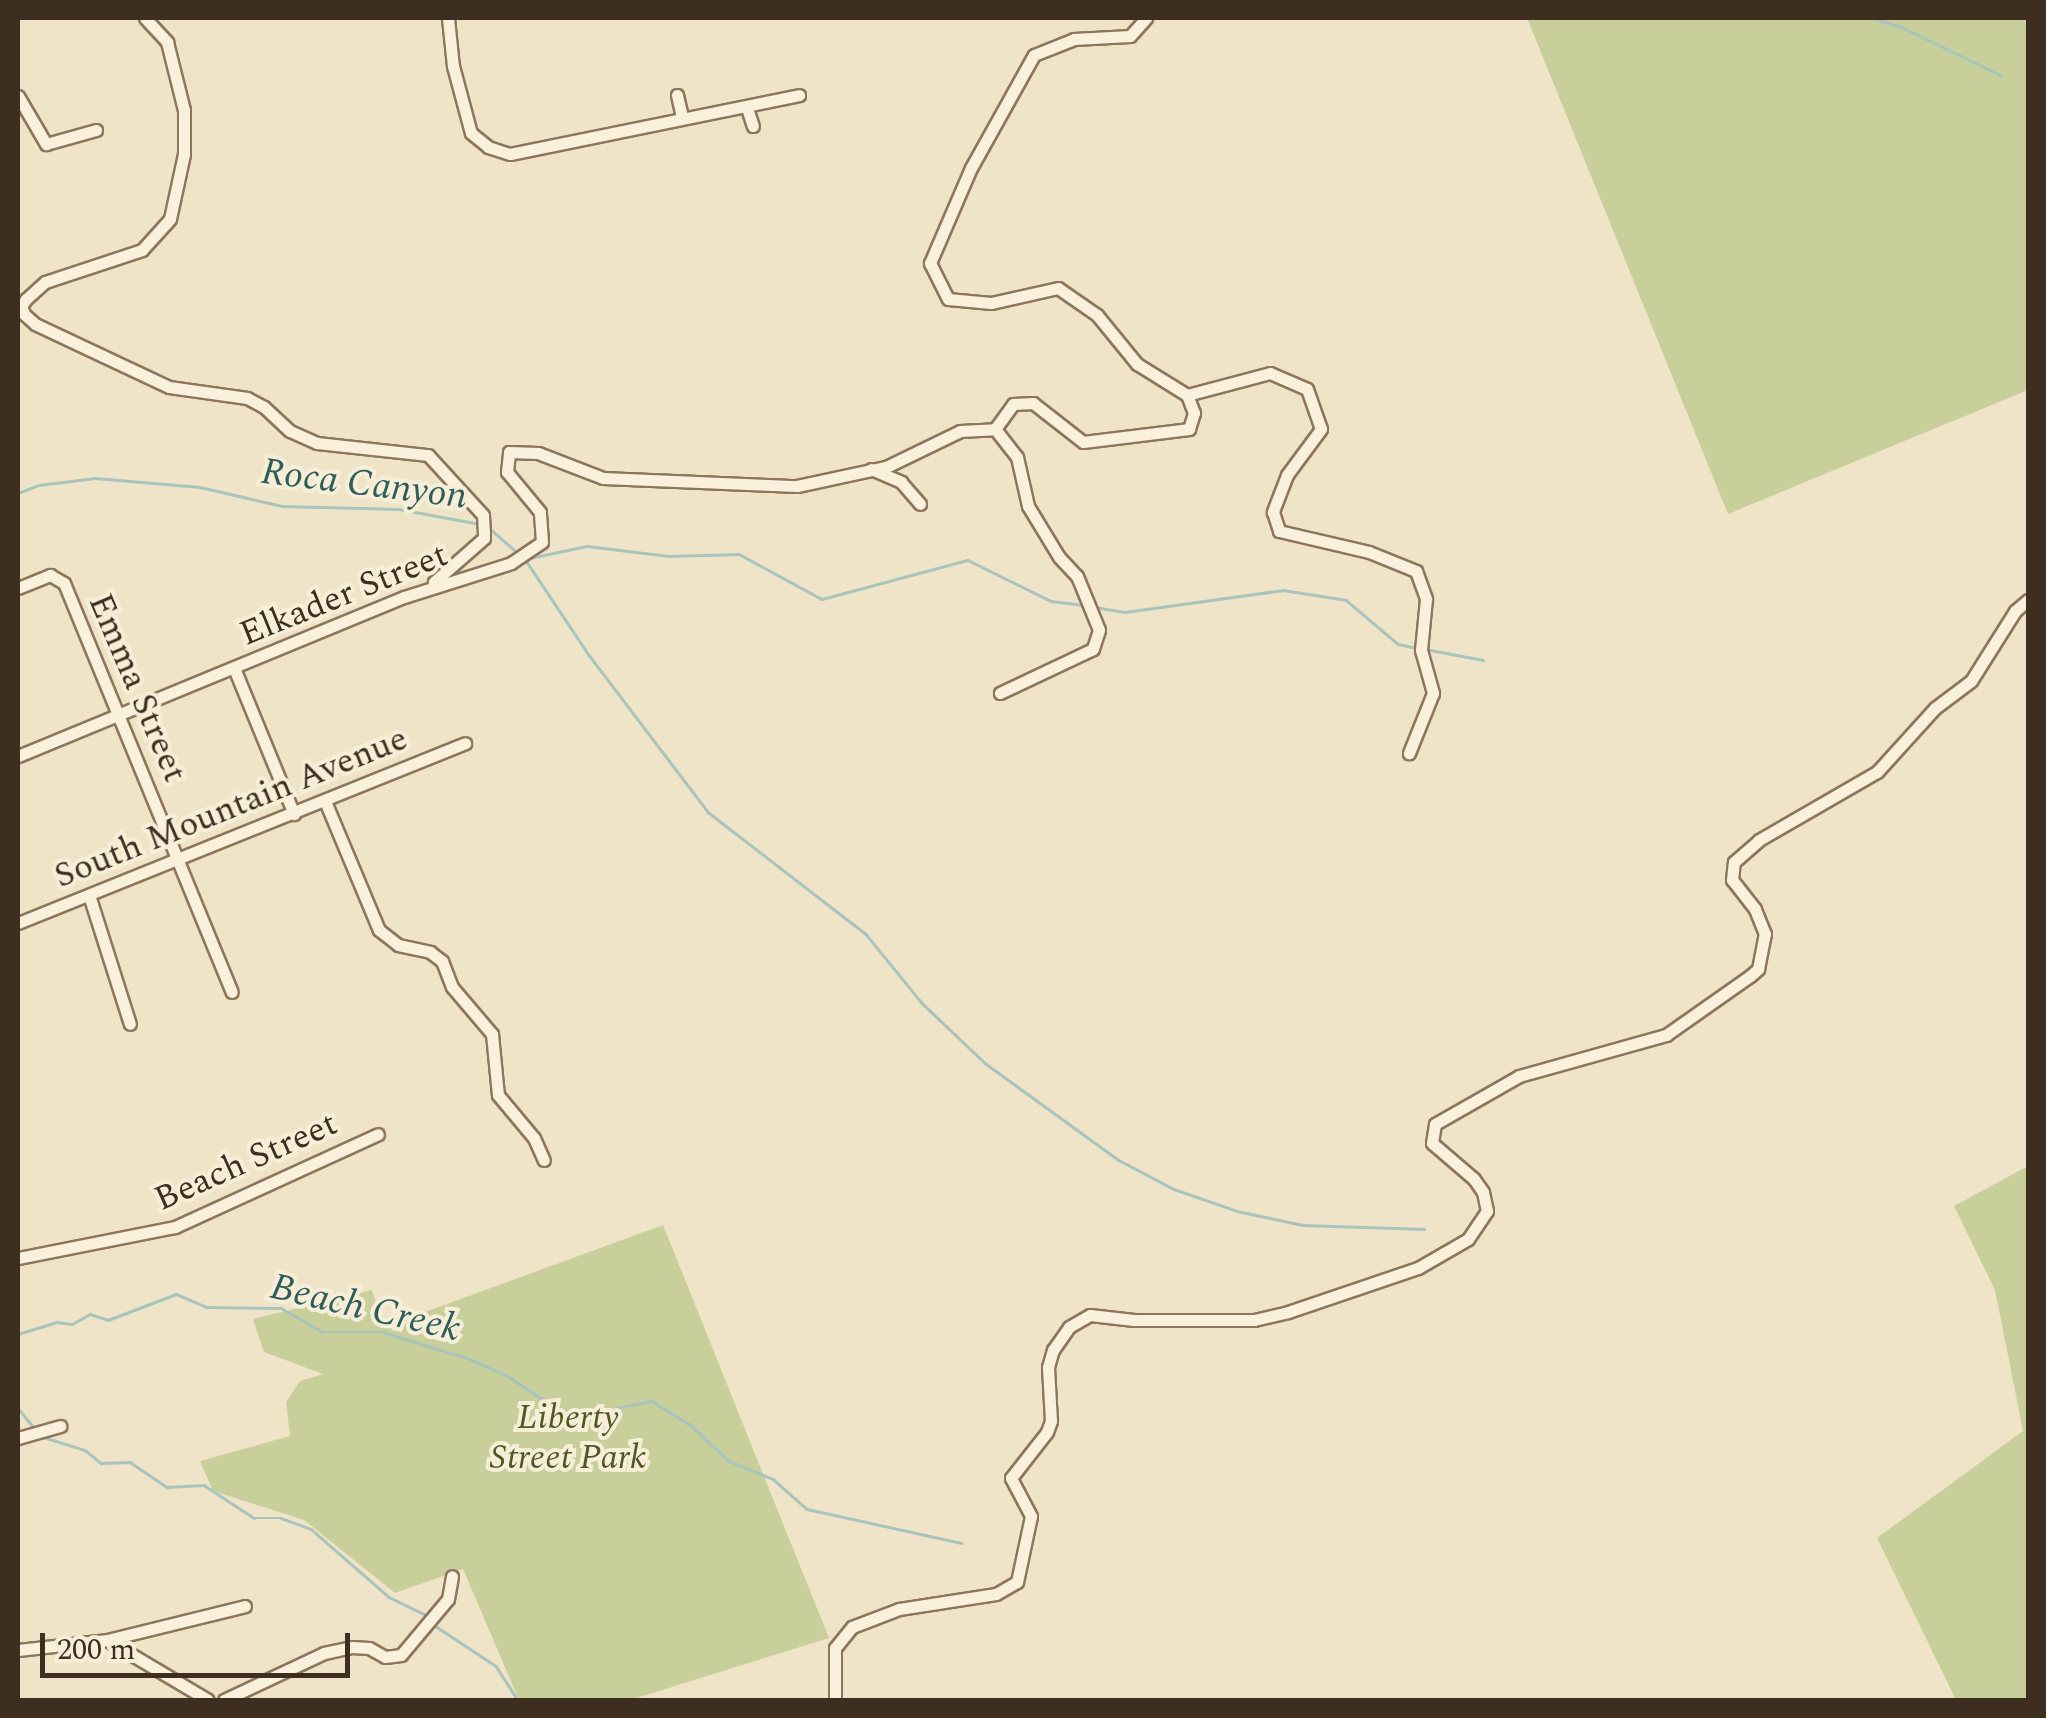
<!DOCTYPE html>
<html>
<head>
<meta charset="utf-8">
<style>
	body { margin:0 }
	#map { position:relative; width:2046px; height:1718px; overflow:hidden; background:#f0e4c8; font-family:Spectral,serif }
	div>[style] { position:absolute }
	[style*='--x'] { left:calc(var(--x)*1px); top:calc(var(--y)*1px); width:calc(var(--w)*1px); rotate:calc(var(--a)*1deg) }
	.green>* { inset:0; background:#c9cf9b }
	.stream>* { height:2.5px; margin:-1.25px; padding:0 1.25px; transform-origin:1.25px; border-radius:1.25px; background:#a9c4bc }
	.roads { filter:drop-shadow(2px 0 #8d765c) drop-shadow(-2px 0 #8d765c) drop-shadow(0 2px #8d765c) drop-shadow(0 -2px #8d765c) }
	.minor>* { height:11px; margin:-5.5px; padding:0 5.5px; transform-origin:5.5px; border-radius:5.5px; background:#faf1dc }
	span { translate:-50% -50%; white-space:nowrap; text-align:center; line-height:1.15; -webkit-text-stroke:8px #f7eed8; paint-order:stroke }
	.street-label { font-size:35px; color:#3d2e20 }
	.park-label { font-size:35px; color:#4d5a26; font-style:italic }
	.water-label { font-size:38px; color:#2f5d5a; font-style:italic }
	.frame { position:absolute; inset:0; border:20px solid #3d2e20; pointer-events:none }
	.scale { position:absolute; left:40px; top:1633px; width:310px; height:45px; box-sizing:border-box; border:5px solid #3d2e20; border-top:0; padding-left:12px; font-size:30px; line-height:35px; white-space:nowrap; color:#3d2e20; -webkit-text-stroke:8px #f7eed8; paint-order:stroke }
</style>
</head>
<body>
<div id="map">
	<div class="green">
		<i style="clip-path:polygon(1527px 18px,2028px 18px,2028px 390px,1728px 514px)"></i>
		<i style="clip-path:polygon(2028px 1166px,2028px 1700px,1956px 1700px,1877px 1538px,2023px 1431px,1995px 1290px,1954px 1206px)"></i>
		<i style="clip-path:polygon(663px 1225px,829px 1638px,630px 1700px,519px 1700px,463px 1569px,395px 1593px,304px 1520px,213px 1491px,200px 1461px,290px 1436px,286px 1402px,300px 1381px,323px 1374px,264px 1352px,253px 1319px,372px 1290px,384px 1327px)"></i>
	</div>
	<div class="stream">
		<i style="--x:1872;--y:18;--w:31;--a:17"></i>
		<i style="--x:1902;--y:27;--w:111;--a:26.1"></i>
		<i style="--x:18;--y:493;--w:22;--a:-21"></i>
		<i style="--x:39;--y:485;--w:56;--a:-7.1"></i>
		<i style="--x:95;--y:478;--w:105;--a:4.9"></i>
		<i style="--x:200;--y:487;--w:84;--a:13"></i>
		<i style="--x:282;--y:506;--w:117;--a:1.5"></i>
		<i style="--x:399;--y:509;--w:82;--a:10.5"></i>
		<i style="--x:488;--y:527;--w:41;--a:41.1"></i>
		<i style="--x:525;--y:559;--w:63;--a:-11.8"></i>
		<i style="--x:587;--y:546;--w:82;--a:7"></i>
		<i style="--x:668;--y:556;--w:71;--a:-1.6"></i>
		<i style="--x:739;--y:554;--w:94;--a:28.5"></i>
		<i style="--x:822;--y:599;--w:151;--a:-15"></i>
		<i style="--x:968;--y:560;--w:93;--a:26.3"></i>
		<i style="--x:1051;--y:601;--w:31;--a:7"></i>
		<i style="--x:527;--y:562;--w:112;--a:56.3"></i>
		<i style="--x:589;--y:655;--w:197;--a:52.8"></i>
		<i style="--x:708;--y:812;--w:200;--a:37.7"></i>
		<i style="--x:866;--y:934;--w:89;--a:50.9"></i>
		<i style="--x:922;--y:1003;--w:87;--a:43.6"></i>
		<i style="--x:985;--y:1063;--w:163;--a:36"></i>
		<i style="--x:1117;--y:1159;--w:64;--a:27.8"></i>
		<i style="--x:1174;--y:1189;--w:67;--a:19.2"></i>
		<i style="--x:1237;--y:1211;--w:67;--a:12"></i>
		<i style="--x:1303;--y:1225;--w:121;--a:1.9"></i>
		<i style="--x:1094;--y:607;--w:31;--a:9"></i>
		<i style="--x:1125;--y:612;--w:160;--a:-7.9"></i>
		<i style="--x:1283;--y:590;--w:64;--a:9"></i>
		<i style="--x:1346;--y:600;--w:68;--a:40.2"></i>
		<i style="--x:1398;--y:644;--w:19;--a:12"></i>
		<i style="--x:1425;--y:649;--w:59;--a:10.7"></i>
		<i style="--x:18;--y:1334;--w:41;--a:-17.1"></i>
		<i style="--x:57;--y:1322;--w:15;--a:8"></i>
		<i style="--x:72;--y:1324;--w:21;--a:-29"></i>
		<i style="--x:90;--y:1314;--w:19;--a:18"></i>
		<i style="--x:108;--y:1320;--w:73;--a:-20.9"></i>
		<i style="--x:176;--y:1294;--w:34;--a:23"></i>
		<i style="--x:207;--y:1307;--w:74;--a:0.8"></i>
		<i style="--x:281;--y:1308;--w:48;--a:29.7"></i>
		<i style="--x:323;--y:1332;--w:59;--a:0"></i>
		<i style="--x:382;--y:1332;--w:89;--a:17"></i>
		<i style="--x:467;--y:1358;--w:43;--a:23.6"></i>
		<i style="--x:506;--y:1375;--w:66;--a:33.2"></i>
		<i style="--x:561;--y:1411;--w:40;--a:0"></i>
		<i style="--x:601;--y:1411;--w:52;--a:-11.1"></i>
		<i style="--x:652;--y:1401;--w:47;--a:32"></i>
		<i style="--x:692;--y:1426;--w:51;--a:43.4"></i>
		<i style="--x:729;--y:1461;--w:48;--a:22.2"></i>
		<i style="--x:773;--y:1479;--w:45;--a:41.4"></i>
		<i style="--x:807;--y:1509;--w:158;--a:12.4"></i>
		<i style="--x:18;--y:1408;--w:28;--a:51"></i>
		<i style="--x:40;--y:1436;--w:47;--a:17.3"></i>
		<i style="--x:85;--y:1450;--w:21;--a:39"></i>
		<i style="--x:101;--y:1463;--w:29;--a:-2"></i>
		<i style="--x:130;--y:1462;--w:45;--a:34"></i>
		<i style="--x:167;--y:1487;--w:37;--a:-3"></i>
		<i style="--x:204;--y:1485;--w:60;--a:33.4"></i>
		<i style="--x:254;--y:1518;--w:27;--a:0"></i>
		<i style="--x:281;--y:1518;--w:32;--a:20"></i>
		<i style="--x:311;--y:1529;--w:103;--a:41.1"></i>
		<i style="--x:389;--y:1597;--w:41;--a:25.9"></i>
		<i style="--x:434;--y:1625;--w:74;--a:33.5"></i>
		<i style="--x:496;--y:1666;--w:40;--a:57.1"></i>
	</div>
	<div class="roads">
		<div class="minor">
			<i style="--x:145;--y:18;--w:33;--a:47"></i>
			<i style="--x:167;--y:42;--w:70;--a:76"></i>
			<i style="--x:184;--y:110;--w:44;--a:90"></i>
			<i style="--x:184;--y:154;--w:66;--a:102.2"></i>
			<i style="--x:170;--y:219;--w:42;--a:132.1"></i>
			<i style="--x:142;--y:250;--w:102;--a:161.7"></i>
			<i style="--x:45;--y:282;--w:25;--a:138"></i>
			<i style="--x:26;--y:299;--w:9;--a:126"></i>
			<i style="--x:21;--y:306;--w:9;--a:69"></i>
			<i style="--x:24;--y:314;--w:15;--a:42"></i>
			<i style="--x:35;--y:324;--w:148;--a:25.2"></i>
			<i style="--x:169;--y:387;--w:79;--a:8"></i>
			<i style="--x:247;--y:398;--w:19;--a:28"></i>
			<i style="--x:264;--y:407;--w:35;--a:43"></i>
			<i style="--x:290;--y:431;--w:30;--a:24"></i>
			<i style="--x:317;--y:443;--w:112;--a:6.2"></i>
			<i style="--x:428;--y:455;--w:81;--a:47.5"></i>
			<i style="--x:483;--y:515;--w:18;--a:87"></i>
			<i style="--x:484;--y:533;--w:5;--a:90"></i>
			<i style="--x:484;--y:538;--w:67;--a:138.7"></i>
			<i style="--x:448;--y:18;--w:48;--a:84.1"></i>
			<i style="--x:453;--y:66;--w:69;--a:75"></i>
			<i style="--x:471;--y:133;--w:22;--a:39"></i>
			<i style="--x:488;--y:147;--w:23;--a:18"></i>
			<i style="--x:510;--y:154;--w:295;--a:-11.5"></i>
			<i style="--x:677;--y:95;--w:22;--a:77"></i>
			<i style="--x:18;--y:96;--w:56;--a:59.7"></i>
			<i style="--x:46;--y:144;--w:52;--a:-15.6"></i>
			<i style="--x:747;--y:108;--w:19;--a:72"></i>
			<i style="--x:1187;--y:395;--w:86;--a:-14.8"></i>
			<i style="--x:1270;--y:373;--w:40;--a:23.4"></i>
			<i style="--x:1307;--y:389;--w:42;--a:70.7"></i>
			<i style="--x:1321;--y:429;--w:57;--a:126.5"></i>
			<i style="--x:1287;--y:475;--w:40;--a:111"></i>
			<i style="--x:1273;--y:512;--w:20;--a:72"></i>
			<i style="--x:1279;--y:531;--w:92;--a:13.1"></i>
			<i style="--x:1369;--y:552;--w:51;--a:22"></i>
			<i style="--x:1416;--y:571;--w:30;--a:70"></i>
			<i style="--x:1426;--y:599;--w:51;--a:95.6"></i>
			<i style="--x:1421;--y:650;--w:45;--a:74.4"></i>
			<i style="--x:1433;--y:693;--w:65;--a:111.8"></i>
			<i style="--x:995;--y:429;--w:31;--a:-54"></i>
			<i style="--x:1013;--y:404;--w:20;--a:-3"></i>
			<i style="--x:1033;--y:403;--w:63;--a:38"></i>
			<i style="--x:1083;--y:442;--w:107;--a:-7"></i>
			<i style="--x:1189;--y:429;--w:17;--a:-73"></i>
			<i style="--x:1194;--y:413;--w:19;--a:-111"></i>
			<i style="--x:1187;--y:395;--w:59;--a:-148.2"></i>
			<i style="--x:1137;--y:364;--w:63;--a:-129.2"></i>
			<i style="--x:1097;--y:315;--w:47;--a:-145.3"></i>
			<i style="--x:1058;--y:288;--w:69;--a:167.4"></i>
			<i style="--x:991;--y:303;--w:43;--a:-174.7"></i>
			<i style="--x:948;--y:299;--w:40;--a:-116.6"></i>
			<i style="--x:930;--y:263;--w:103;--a:-66.7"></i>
			<i style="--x:971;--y:168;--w:129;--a:-60.9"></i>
			<i style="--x:1034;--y:55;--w:43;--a:-21.8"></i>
			<i style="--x:1074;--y:39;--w:56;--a:-3.1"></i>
			<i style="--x:1130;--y:36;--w:24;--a:-48"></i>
			<i style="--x:995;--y:429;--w:36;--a:52"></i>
			<i style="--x:1017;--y:457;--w:50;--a:77.3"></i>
			<i style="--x:1028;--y:506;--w:60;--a:58.7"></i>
			<i style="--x:1059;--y:557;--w:26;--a:47"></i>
			<i style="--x:1077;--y:576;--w:58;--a:67.8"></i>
			<i style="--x:1099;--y:630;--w:20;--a:108"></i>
			<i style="--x:1093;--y:649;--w:103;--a:154.7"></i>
			<i style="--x:871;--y:469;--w:33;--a:23"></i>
			<i style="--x:901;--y:482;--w:29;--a:49"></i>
			<i style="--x:18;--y:588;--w:35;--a:-22"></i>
			<i style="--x:50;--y:575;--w:16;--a:30"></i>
			<i style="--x:64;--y:583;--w:442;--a:67.7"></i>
			<i style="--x:234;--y:668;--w:158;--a:67.7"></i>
			<i style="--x:18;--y:756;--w:417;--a:-22.4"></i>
			<i style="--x:404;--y:597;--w:112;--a:-17.6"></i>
			<i style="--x:511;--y:563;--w:37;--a:-34"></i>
			<i style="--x:542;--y:542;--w:30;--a:-94"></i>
			<i style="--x:540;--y:512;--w:52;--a:-129.5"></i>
			<i style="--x:507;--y:472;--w:20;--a:-84"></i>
			<i style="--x:509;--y:452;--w:29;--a:2"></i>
			<i style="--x:538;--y:453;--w:70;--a:21"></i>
			<i style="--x:603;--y:478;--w:194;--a:2.4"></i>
			<i style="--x:797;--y:486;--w:91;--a:-12.1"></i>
			<i style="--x:886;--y:467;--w:82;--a:-25.9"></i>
			<i style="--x:960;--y:431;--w:35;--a:-3"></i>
			<i style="--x:325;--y:801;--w:140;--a:67.3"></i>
			<i style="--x:379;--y:930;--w:24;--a:38"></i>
			<i style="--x:398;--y:945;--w:33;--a:12"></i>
			<i style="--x:430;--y:952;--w:15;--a:37"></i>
			<i style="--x:442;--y:961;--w:28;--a:69"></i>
			<i style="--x:452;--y:987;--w:62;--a:49.6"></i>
			<i style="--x:492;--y:1034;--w:61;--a:84.4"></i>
			<i style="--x:498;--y:1095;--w:56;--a:50.1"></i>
			<i style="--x:534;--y:1138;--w:24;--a:66"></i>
			<i style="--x:89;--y:895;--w:135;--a:72.4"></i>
			<i style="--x:18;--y:923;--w:482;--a:-21.9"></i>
			<i style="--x:18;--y:1258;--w:160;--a:-11.2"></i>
			<i style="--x:175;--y:1227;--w:223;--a:-24.6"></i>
			<i style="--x:18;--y:1438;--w:44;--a:-15.9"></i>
			<i style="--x:107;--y:1640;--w:142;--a:-13.8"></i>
			<i style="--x:18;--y:1650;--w:90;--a:-6.4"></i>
			<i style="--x:107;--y:1640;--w:117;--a:30.7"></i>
			<i style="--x:224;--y:1700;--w:110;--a:-25.2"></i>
			<i style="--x:324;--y:1653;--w:29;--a:-12"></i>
			<i style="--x:352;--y:1647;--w:17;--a:3"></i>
			<i style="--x:369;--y:1648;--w:18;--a:29"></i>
			<i style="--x:385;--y:1657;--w:16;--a:-7"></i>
			<i style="--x:401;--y:1655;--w:73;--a:-50"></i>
			<i style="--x:448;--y:1599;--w:23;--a:-80"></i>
			<i style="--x:835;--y:1700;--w:52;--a:-90"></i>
			<i style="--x:835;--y:1648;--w:27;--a:-51"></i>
			<i style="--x:852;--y:1627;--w:50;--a:-21"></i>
			<i style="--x:899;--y:1609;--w:98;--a:-8.8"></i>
			<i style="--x:996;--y:1594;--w:24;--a:-30"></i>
			<i style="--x:1017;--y:1582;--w:67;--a:-78"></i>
			<i style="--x:1031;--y:1516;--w:43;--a:-117.8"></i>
			<i style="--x:1011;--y:1478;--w:58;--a:-52"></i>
			<i style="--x:1047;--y:1432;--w:12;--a:-70"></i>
			<i style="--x:1051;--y:1421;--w:54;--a:-93.2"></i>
			<i style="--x:1048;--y:1367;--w:18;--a:-74"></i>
			<i style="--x:1053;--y:1350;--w:28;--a:-55"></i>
			<i style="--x:1069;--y:1327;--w:24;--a:-30"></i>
			<i style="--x:1090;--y:1315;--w:44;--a:6.5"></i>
			<i style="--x:1134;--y:1320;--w:120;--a:0"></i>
			<i style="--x:1254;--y:1320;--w:35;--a:-13"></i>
			<i style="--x:1288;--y:1312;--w:137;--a:-18.7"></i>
			<i style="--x:1418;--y:1268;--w:58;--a:-30.1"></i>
			<i style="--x:1468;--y:1239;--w:34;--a:-56"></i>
			<i style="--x:1487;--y:1211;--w:19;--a:-102"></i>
			<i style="--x:1483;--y:1192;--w:16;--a:-125"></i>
			<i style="--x:1474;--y:1179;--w:55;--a:-139.4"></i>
			<i style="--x:1432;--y:1143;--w:19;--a:-81"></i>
			<i style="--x:1435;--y:1124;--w:97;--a:-29.7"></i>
			<i style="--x:1519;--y:1076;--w:153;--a:-15.6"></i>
			<i style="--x:1666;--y:1035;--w:103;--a:-35.1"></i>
			<i style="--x:1750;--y:976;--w:11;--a:-41"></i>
			<i style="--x:1758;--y:969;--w:36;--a:-79"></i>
			<i style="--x:1765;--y:934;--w:27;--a:-112"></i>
			<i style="--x:1755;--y:909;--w:37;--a:-128"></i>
			<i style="--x:1732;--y:880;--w:18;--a:-84"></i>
			<i style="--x:1734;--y:862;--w:33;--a:-41"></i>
			<i style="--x:1759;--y:840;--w:136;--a:-30"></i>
			<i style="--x:1877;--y:772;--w:86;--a:-47.8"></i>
			<i style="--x:1935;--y:708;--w:45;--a:-36.9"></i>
			<i style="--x:1971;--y:681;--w:83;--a:-57.8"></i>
			<i style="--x:2015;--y:611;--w:17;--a:-40"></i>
		</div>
	</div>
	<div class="street-label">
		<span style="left:344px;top:595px;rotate:-22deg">Elkader Street</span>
		<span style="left:137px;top:688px;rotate:67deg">Emma Street</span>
		<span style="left:231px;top:808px;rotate:-22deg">South Mountain Avenue</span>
		<span style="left:246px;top:1162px;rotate:-24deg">Beach Street</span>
	</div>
	<div class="park-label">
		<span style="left:568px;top:1438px">Liberty<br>Street Park</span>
	</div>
	<div class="water-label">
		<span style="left:364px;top:485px;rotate:7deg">Roca Canyon</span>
		<span style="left:365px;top:1309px;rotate:13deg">Beach Creek</span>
	</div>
	<div class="frame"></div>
	<div class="scale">200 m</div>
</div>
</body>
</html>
